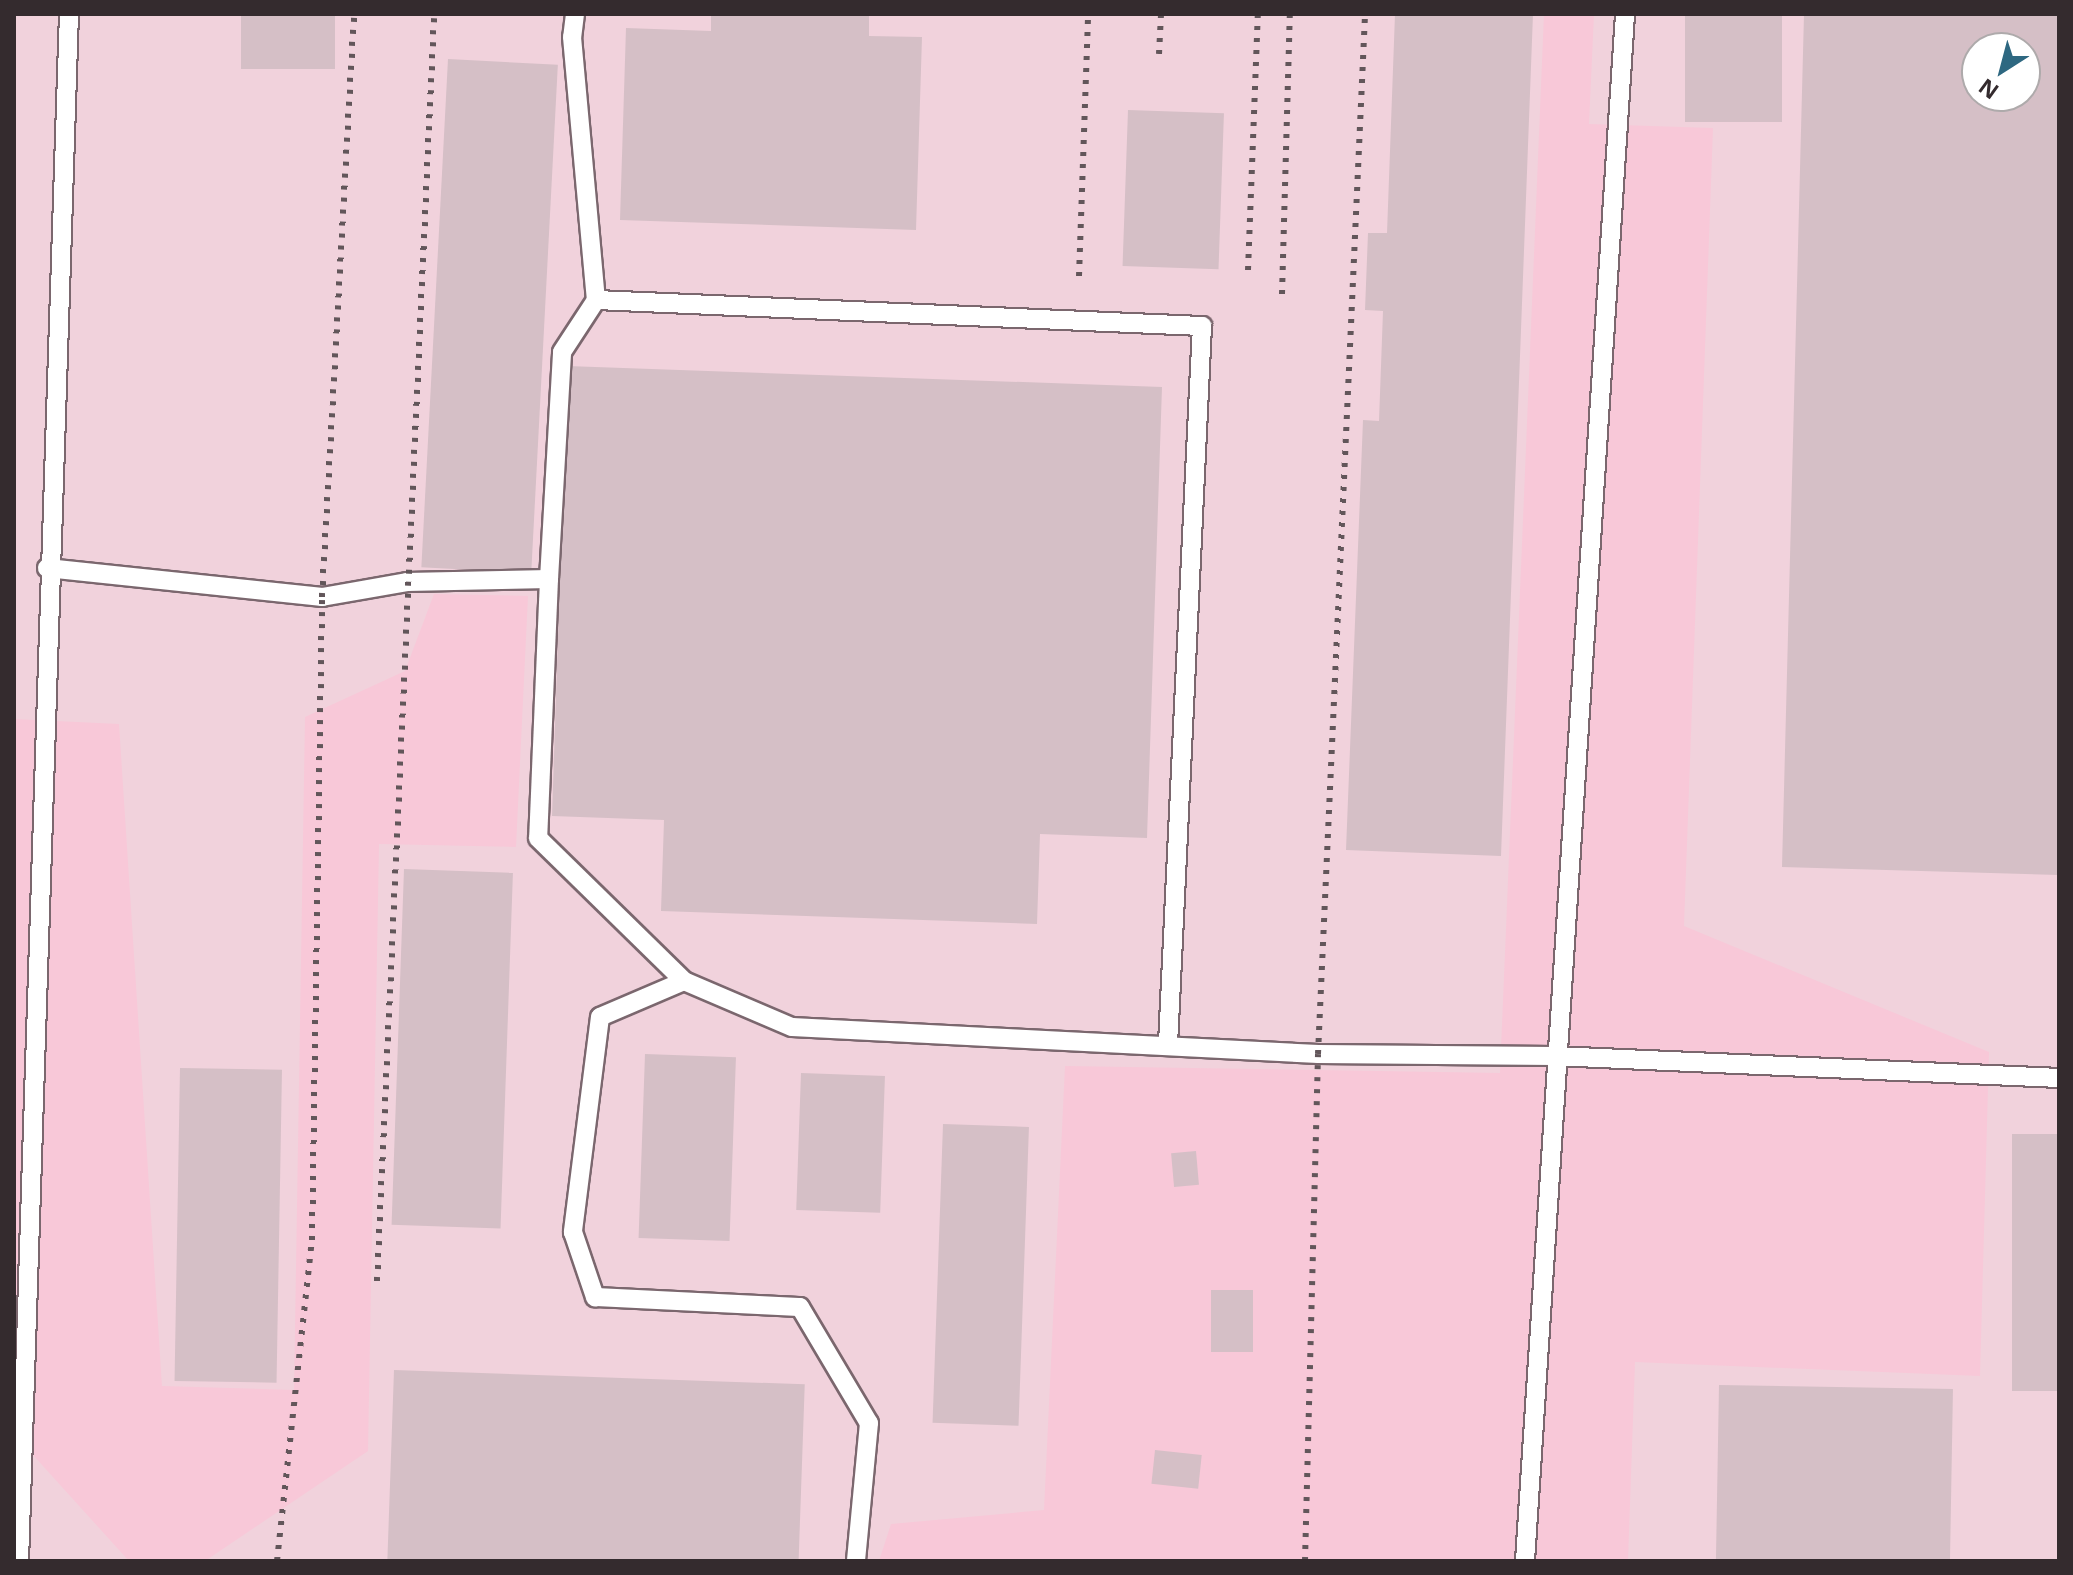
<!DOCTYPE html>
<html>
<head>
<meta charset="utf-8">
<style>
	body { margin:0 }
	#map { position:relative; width:2073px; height:1575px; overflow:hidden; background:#f4dee5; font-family:"Noto Sans",sans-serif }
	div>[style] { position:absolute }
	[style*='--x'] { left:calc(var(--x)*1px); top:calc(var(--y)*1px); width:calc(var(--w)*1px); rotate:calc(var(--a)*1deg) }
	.built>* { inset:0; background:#f1d2dc }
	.green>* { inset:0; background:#f8c8d8 }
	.building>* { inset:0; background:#d5bfc6; transform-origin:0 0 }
	.roads { filter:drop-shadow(2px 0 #7b676e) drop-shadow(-2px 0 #7b676e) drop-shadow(0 2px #7b676e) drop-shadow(0 -2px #7b676e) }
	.service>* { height:18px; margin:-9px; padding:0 9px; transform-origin:9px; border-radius:9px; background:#fff }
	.rail>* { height:6px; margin-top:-3px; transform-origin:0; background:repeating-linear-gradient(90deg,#62565a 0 4px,transparent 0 12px) }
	span { translate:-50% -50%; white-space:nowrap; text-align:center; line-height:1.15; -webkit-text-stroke:6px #fff; paint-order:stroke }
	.frame { position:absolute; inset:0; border:16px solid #342b2e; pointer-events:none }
	.north { position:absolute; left:1961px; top:32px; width:80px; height:80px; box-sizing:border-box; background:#fff; border:2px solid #aeaaab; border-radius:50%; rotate:216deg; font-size:22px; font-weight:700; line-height:32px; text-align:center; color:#342b2e }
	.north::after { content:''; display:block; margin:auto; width:28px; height:36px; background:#2e6881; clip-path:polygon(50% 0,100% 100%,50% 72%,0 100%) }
</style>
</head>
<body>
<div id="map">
	<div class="built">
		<i style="clip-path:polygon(evenodd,14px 14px,2059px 14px,2059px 1561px,14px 1561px,14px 14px,1977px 48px,2025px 48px,2025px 96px,1977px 96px,1977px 48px)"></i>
	</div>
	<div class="green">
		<i style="clip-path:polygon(1544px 14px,1594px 14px,1589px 124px,1713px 128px,1684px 926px,1989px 1052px,1980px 1376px,1635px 1362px,1628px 1561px,879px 1561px,891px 1524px,1044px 1510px,1065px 1066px,1500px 1073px)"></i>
		<i style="clip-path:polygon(434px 594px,528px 596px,516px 847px,379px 844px,368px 1451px,205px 1561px,129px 1561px,14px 1434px,14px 719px,119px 724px,162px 1386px,294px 1390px,305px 717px,405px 671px)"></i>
	</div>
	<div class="building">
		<i style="left:241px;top:14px;width:94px;height:55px"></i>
		<i style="clip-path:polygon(711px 14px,869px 14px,869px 36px,922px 37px,916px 230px,620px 220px,626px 28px,711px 31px)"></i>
		<i style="clip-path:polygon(1395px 14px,1533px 14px,1501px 856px,1346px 850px,1363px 420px,1379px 421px,1383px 311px,1365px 310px,1368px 233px,1387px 233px)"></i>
		<i style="left:1685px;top:14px;width:97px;height:108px"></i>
		<i style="clip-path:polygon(evenodd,1804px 14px,2059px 14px,2059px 875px,1782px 867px,1804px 14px,1977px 48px,2025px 48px,2025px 96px,1977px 96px,1977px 48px)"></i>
		<i style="left:448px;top:59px;width:110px;height:509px;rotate:3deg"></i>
		<i style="left:1128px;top:110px;width:96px;height:156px;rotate:2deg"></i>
		<i style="clip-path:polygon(567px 366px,1162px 387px,1147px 838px,1040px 834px,1037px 924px,661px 911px,664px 820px,552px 816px)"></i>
		<i style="left:404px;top:869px;width:109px;height:356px;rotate:2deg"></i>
		<i style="left:645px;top:1054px;width:91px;height:184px;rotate:2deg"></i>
		<i style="left:180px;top:1068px;width:102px;height:313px;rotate:1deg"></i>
		<i style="left:801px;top:1073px;width:84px;height:137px;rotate:2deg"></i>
		<i style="left:943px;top:1124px;width:86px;height:299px;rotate:2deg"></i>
		<i style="left:2012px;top:1134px;width:47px;height:257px"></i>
		<i style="left:1196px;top:1151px;width:34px;height:25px;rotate:85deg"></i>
		<i style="left:1211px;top:1290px;width:42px;height:62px"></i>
		<i style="left:394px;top:1370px;width:411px;height:191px;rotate:2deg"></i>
		<i style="left:1719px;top:1385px;width:234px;height:176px;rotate:1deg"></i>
		<i style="left:1155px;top:1450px;width:47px;height:34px;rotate:6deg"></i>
	</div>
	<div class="roads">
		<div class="service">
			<i style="--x:575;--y:14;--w:23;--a:97"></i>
			<i style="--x:572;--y:37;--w:264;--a:84.8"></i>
			<i style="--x:47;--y:568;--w:277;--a:6"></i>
			<i style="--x:322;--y:597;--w:86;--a:-10"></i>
			<i style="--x:407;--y:582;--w:142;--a:-1.2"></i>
			<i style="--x:549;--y:579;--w:227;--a:-86.7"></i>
			<i style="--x:562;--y:352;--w:62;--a:-56.8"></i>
			<i style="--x:596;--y:300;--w:607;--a:2.46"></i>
			<i style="--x:1202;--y:326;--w:718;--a:92.71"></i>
			<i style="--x:549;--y:579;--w:259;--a:92.4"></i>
			<i style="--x:538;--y:838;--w:204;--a:44.4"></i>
			<i style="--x:684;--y:981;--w:117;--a:23.1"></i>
			<i style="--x:792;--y:1027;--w:527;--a:2.94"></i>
			<i style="--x:1318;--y:1054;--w:236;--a:0.5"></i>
			<i style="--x:1554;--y:1056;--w:505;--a:2.49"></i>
			<i style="--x:684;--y:981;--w:91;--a:156.8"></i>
			<i style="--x:600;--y:1017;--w:217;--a:97.2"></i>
			<i style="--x:573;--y:1232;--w:69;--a:71.3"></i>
			<i style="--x:595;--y:1297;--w:205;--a:2.8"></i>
			<i style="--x:800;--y:1307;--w:135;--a:59.3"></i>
			<i style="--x:869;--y:1423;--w:139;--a:95.4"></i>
			<i style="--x:19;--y:1561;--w:1548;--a:-88.15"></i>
			<i style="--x:1525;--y:1561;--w:1550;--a:-86.3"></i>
		</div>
	</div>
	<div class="rail">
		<i style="--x:1159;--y:54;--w:40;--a:-87.1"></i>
		<i style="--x:1248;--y:270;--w:256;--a:-87.8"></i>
		<i style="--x:1079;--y:276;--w:262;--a:-88"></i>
		<i style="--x:1282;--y:294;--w:280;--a:-88.4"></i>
		<i style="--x:377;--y:1281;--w:1268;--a:-87.42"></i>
		<i style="--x:277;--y:1561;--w:323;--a:-83.8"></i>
		<i style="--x:312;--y:1240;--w:643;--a:-89.11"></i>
		<i style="--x:322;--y:597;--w:584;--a:-86.86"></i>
		<i style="--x:1305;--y:1561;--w:507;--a:-88.53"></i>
		<i style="--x:1318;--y:1054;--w:1041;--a:-87.41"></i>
	</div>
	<div class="frame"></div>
	<div class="north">N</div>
</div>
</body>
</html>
